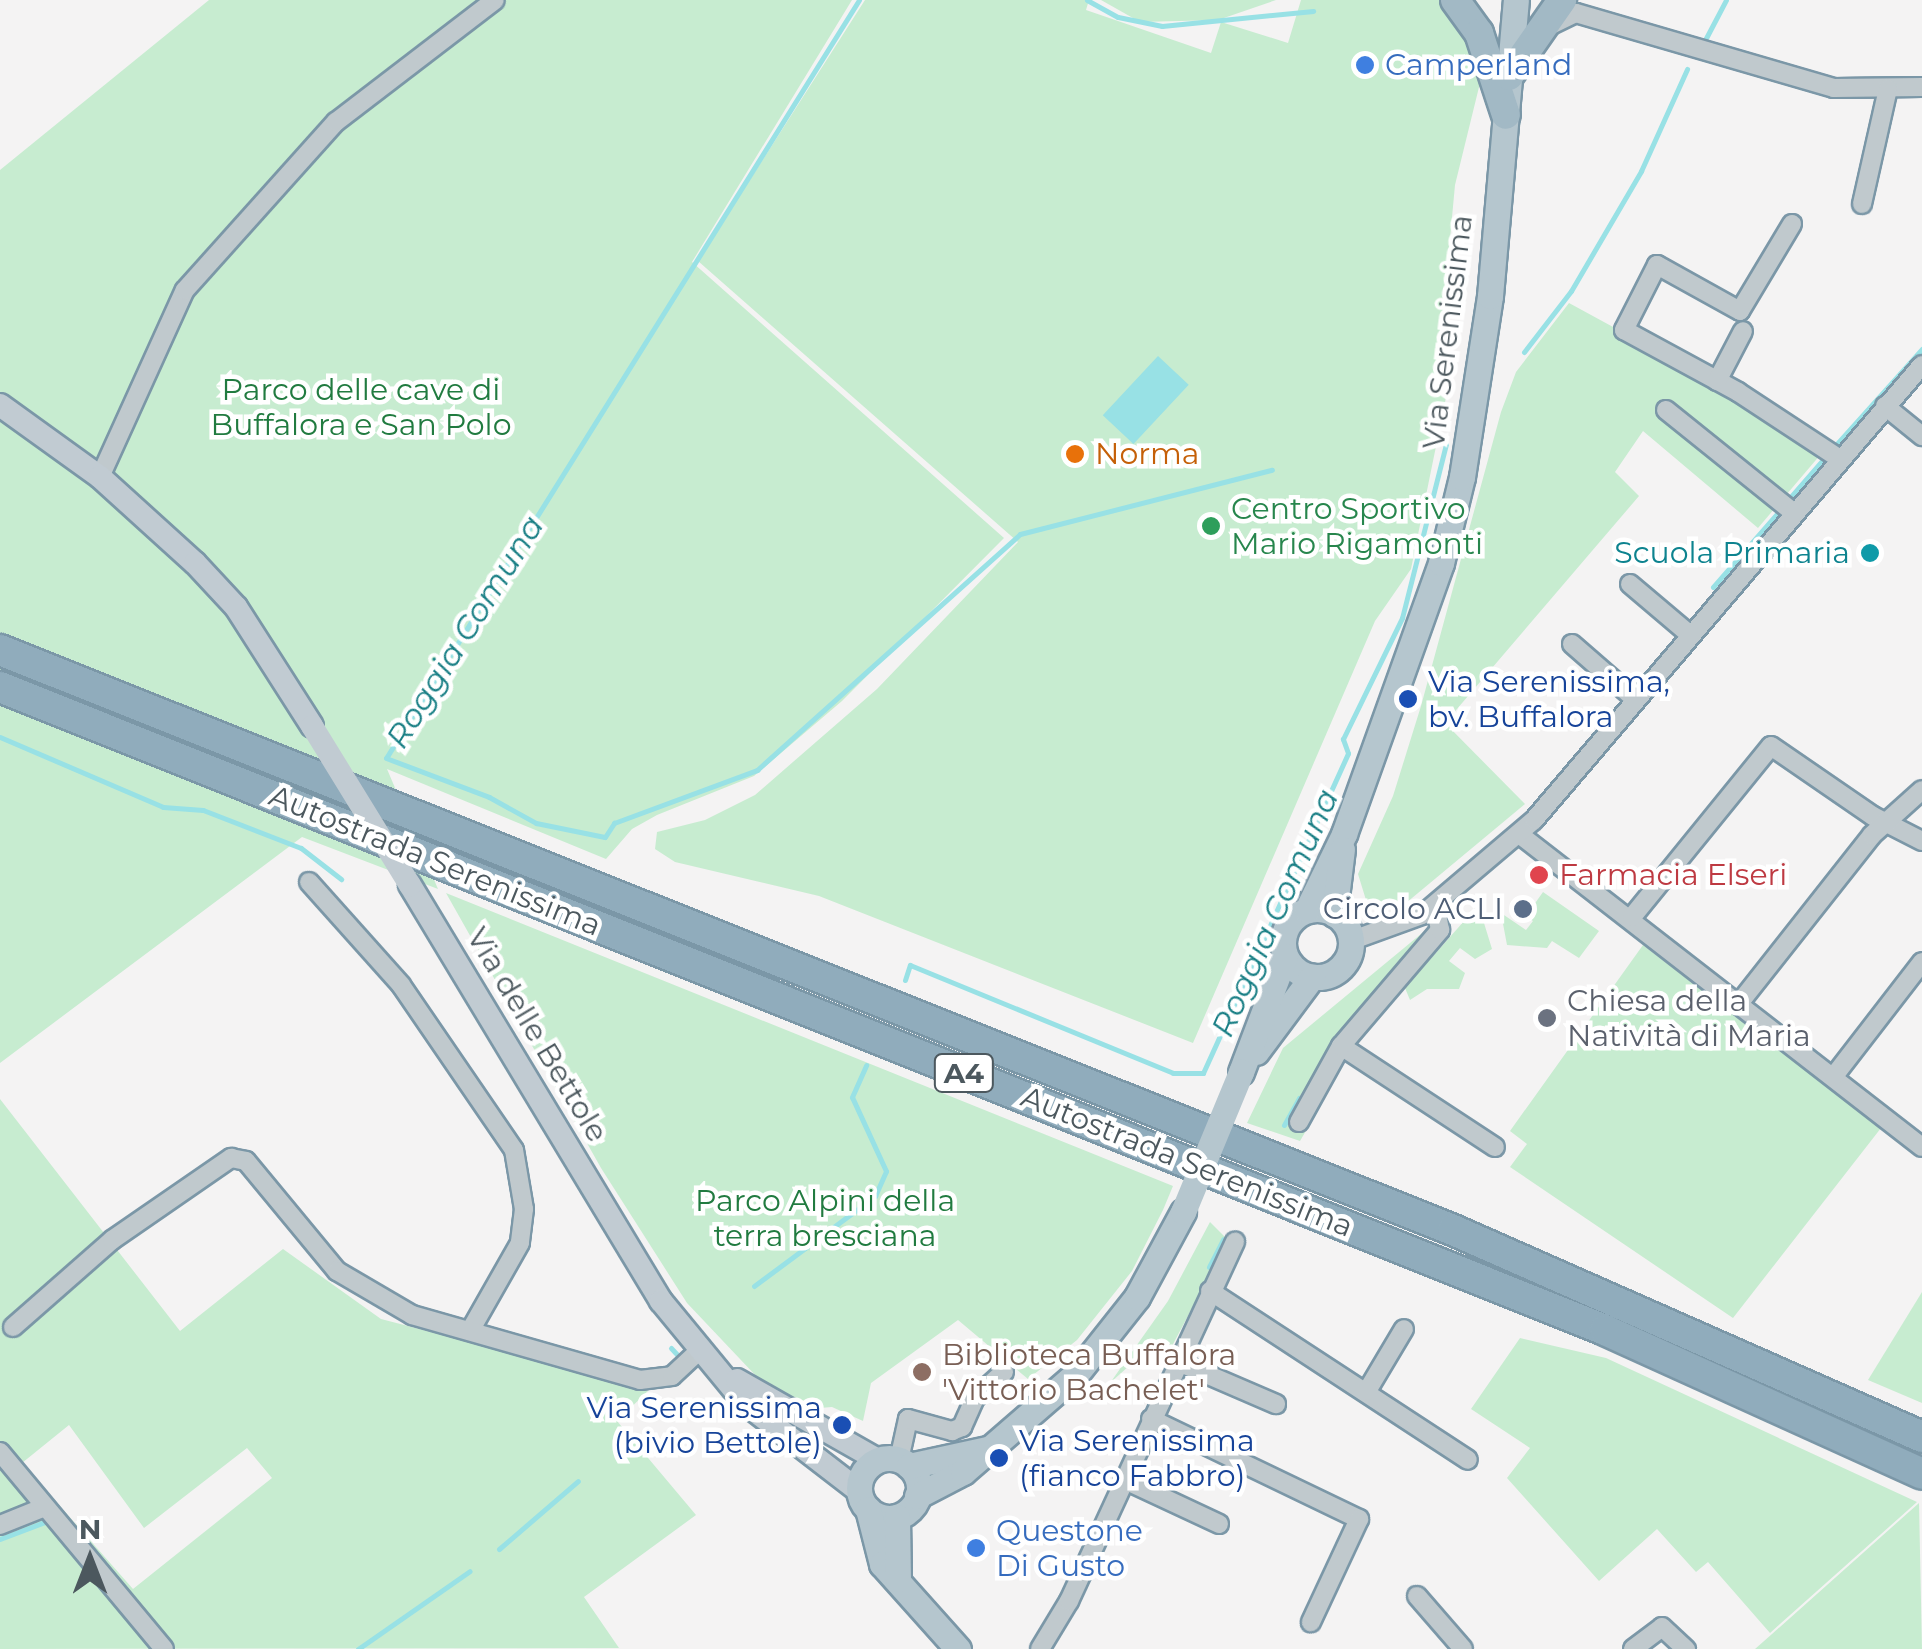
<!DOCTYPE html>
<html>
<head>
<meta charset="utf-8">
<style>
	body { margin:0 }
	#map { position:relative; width:1922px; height:1649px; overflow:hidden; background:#f4f3f3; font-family:Montserrat,sans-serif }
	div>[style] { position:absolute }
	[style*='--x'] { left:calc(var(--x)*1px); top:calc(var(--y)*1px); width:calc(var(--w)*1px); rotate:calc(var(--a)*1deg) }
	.green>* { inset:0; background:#c7ecd0 }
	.water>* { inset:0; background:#98e1e5; transform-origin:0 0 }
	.stream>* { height:5px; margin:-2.5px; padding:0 2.5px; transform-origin:2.5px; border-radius:2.5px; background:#98e1e5 }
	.roads { filter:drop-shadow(2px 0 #7b97a7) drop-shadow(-2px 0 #7b97a7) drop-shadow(0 2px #7b97a7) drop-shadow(0 -2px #7b97a7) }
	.minor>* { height:18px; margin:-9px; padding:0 9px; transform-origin:9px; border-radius:9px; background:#c0c9cd }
	.secondary>* { height:22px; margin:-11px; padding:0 11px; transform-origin:11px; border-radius:11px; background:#c1cbd2 }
	.primary>* { height:25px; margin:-12.5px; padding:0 12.5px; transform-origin:12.5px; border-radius:12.5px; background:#b5c6ce }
	.primary>.ring { margin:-12.5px; padding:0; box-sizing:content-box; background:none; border:25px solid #b5c6ce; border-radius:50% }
	.trunk>* { height:28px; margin:-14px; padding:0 14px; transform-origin:14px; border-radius:14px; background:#a2b9c5 }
	.motorway>* { height:30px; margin:-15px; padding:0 15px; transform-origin:15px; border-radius:15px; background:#90acbc }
	.secondary-bridge>* { height:22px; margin:-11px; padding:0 11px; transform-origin:11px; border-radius:11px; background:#c1cbd2 }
	.primary-bridge>* { height:25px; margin:-12.5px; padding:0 12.5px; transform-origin:12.5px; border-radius:12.5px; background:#b5c6ce }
	.dots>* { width:28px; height:28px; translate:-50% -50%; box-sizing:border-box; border:5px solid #fff; border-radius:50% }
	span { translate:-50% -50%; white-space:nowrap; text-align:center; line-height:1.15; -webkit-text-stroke:9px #fff; paint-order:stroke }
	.shield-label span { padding:2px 8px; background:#fff; border:2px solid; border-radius:8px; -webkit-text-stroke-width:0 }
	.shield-label { font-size:28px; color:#4c585e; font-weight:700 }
	.shop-label { font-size:30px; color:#366cbe }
	.left { translate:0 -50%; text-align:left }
	.street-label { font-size:30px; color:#4c585e }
	.park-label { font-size:30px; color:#217b40 }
	.food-label { font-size:30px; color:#c56008 }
	.leisure-label { font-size:30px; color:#27864d }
	.culture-label { font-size:30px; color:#0d838f }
	.right { translate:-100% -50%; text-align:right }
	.transit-label { font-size:30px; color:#164399 }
	.health-label { font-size:30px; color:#be3a42 }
	.service-label { font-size:30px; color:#4e5e75 }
	.worship-label { font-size:30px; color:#5b616d }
	.education-label { font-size:30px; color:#785e54 }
	.water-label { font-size:32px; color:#197f85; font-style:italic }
	.north { position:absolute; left:40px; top:1509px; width:100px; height:100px; -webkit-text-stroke:8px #fff; paint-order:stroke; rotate:0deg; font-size:28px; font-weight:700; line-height:40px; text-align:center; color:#4c585e }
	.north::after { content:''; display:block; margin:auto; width:35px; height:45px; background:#4c585e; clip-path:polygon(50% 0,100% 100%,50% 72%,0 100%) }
</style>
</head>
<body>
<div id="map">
	<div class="green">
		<i style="clip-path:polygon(209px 0,852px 0,692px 262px,1004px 538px,842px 701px,754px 776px,657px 815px,632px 829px,606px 859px,387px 769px,438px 889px,302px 837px,0 1063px,0 170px)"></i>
		<i style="clip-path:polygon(865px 0,1089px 0,1086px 10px,1211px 53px,1221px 22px,1288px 43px,1301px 0,1445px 0,1476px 53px,1480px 83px,1455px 185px,1439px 358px,1453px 363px,1411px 569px,1375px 621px,1193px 1043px,819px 896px,675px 862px,655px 849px,657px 832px,705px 820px,755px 795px,877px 689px,1018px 542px,698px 261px)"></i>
		<i style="clip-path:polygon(1101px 0,1276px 0,1218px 20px,1140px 22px)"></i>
		<i style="clip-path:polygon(1569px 303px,1738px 395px,1821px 454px,1758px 528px,1643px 431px,1615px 472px,1639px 496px,1445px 723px,1525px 804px,1400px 908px,1389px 909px,1366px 900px,1358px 874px,1393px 796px,1421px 706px,1501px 412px,1516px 372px)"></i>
		<i style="clip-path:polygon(1543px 892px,1599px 931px,1579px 958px,1552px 941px,1547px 948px,1507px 945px,1501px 913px,1526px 930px,1533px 921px,1526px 916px)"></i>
		<i style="clip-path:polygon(446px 893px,1173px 1186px,1163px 1210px,1132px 1271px,1077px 1340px,1028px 1379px,958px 1320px,871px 1383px,863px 1421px,832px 1407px,807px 1409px,757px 1377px,687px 1303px,601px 1168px)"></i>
		<i style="clip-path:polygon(1472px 912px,1484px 923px,1492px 949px,1475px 959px,1460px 948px,1449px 961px,1465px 973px,1459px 989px,1427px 989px,1410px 1000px,1405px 988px)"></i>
		<i style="clip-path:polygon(1427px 929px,1333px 1043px,1289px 1120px,1307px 1129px,1300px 1141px,1247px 1123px,1283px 1048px)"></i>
		<i style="clip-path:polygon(1643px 945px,1881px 1128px,1733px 1318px,1510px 1167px,1527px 1144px,1510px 1131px)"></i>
		<i style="clip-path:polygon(evenodd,0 1099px,180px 1331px,283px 1249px,381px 1319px,650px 1389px,617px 1421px,696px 1515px,584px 1597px,619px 1648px,0 1649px,0 1099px,69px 1425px,144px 1528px,247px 1448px,272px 1478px,133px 1589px,22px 1463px,69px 1425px)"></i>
		<i style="clip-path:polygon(1210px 1222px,1228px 1240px,1171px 1348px,1159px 1339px,1110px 1383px,1168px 1301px)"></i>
		<i style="clip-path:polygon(1922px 1292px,1922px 1403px,1868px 1380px)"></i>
		<i style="clip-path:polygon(1520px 1338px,1606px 1358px,1917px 1502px,1770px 1633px,1708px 1562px,1696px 1572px,1657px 1529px,1599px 1581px,1507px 1478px,1530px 1448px,1471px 1409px)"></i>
		<i style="clip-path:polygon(1919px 1503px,1922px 1649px,1755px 1649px,1772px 1634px)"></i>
	</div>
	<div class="water">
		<i style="left:1158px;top:356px;width:42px;height:81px;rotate:43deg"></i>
	</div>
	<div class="stream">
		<i style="--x:859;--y:0;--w:893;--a:121.96"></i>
		<i style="--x:386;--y:758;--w:110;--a:20.7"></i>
		<i style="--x:489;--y:797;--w:54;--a:29"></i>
		<i style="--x:536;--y:823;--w:70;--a:11.5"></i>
		<i style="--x:605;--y:837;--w:17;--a:-57"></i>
		<i style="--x:614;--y:823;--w:153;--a:-20.3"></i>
		<i style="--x:757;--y:770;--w:353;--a:-41.9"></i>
		<i style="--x:1020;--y:534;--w:260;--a:-14.3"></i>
		<i style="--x:1087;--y:0;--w:35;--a:29"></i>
		<i style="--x:1118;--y:17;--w:45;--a:11.6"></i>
		<i style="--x:1162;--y:26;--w:152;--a:-5.7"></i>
		<i style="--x:1705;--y:40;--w:45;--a:-62.3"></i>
		<i style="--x:1524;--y:352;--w:77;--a:-52.4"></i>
		<i style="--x:1571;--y:291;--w:139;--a:-59.7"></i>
		<i style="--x:1641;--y:171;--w:112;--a:-65.7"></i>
		<i style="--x:1834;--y:447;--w:132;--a:-48.1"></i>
		<i style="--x:1788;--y:500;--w:60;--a:-49.1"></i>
		<i style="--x:1713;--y:587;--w:103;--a:-48.9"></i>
		<i style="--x:0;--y:737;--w:177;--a:23.2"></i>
		<i style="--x:163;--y:807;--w:40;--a:4.3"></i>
		<i style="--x:203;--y:810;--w:105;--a:21.2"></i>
		<i style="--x:301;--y:848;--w:51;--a:37.8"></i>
		<i style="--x:905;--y:980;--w:16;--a:-72"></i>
		<i style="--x:910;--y:965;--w:284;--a:22.3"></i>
		<i style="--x:1173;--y:1073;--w:30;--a:0"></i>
		<i style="--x:1203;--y:1073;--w:351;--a:-65.6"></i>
		<i style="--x:1348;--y:753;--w:15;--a:-110"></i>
		<i style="--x:1343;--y:739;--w:135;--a:-64"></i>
		<i style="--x:1402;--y:618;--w:179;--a:-75.8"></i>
		<i style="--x:1284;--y:1125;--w:31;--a:-61"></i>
		<i style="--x:1209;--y:1267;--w:31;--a:-63"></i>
		<i style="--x:754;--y:1286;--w:151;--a:-36.6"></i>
		<i style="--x:875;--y:1196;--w:27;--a:-66"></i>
		<i style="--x:886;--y:1171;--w:81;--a:-114.7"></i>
		<i style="--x:852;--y:1097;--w:35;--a:-66"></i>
		<i style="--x:671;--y:1348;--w:16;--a:47"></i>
		<i style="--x:0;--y:1539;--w:53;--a:-20.8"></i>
		<i style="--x:499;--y:1549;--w:104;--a:-40.7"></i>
		<i style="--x:358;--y:1649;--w:136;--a:-34.9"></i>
	</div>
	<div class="roads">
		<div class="minor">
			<i style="--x:1547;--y:27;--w:32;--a:-26"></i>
			<i style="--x:1576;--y:13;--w:269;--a:16.2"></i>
			<i style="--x:1834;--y:88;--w:88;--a:-0.7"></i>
			<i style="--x:1862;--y:204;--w:118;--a:-77.3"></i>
			<i style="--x:1792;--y:224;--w:101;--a:120.9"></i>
			<i style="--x:1740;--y:311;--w:95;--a:-151"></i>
			<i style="--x:1657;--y:265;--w:73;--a:116.9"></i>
			<i style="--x:1624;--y:330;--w:130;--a:28.5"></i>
			<i style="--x:1738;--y:392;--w:122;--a:33.3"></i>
			<i style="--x:1717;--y:381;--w:56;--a:-62.5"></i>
			<i style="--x:1885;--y:406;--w:48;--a:39"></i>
			<i style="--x:1666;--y:410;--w:164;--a:38.8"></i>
			<i style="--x:100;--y:477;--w:205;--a:-65.6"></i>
			<i style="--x:185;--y:290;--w:226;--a:-48.1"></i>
			<i style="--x:336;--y:122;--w:200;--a:-37.5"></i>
			<i style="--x:1630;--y:584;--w:76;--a:40.2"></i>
			<i style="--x:1572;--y:644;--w:82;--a:41.1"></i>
			<i style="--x:1519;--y:834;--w:510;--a:37.84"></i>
			<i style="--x:309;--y:882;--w:138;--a:48.2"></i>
			<i style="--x:401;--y:985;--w:200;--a:55.6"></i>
			<i style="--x:514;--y:1150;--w:60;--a:80.4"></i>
			<i style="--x:524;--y:1209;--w:34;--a:97"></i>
			<i style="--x:520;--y:1243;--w:101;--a:119.6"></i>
			<i style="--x:1632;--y:917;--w:220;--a:-50.9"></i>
			<i style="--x:1771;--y:746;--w:124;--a:34.5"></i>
			<i style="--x:1873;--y:816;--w:55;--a:27"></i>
			<i style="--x:1350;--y:941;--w:77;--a:-19.9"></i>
			<i style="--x:1422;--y:915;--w:147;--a:-40.3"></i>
			<i style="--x:1534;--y:820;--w:598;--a:-49.54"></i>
			<i style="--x:1741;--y:1001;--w:211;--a:-51.7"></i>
			<i style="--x:1872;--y:835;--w:67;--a:-42"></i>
			<i style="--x:1341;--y:1046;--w:184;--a:33.3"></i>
			<i style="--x:1834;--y:1076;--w:144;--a:-52.3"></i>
			<i style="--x:1299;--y:1122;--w:87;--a:-61.1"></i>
			<i style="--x:1341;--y:1046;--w:153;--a:-49.5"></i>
			<i style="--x:1440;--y:930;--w:25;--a:-101"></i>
			<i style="--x:1210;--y:1291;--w:308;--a:33.2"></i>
			<i style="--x:13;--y:1327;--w:132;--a:-41.3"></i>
			<i style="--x:112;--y:1240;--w:145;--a:-34.6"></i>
			<i style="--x:231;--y:1158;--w:15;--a:11"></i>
			<i style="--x:246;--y:1161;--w:143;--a:50.4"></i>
			<i style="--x:337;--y:1271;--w:87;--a:30.4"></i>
			<i style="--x:412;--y:1315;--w:237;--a:15.9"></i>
			<i style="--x:640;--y:1380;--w:32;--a:-7"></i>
			<i style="--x:672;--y:1376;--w:41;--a:-43"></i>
			<i style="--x:1176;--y:1361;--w:109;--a:23.3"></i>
			<i style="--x:1367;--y:1391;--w:72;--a:-59.2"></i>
			<i style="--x:1151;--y:1419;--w:231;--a:25.7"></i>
			<i style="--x:1359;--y:1519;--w:114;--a:115"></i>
			<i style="--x:0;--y:1452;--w:256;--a:50.2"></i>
			<i style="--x:899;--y:1460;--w:42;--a:-77.6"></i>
			<i style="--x:908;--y:1419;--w:46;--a:15.3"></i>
			<i style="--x:952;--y:1431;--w:11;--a:-22"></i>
			<i style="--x:962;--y:1427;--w:32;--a:-66"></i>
			<i style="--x:975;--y:1398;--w:39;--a:-42"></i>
			<i style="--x:1123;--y:1479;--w:106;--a:25.1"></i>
			<i style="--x:0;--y:1525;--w:48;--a:-21.8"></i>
			<i style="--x:1417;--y:1596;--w:70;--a:49"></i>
			<i style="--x:1040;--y:1649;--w:56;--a:-58.9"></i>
			<i style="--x:1069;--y:1601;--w:396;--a:-65.2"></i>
			<i style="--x:1633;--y:1649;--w:36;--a:-37"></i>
			<i style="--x:1662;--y:1627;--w:33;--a:43"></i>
		</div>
		<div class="secondary">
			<i style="--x:0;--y:405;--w:123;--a:35.8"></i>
			<i style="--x:100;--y:477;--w:128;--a:42.2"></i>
			<i style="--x:195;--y:563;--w:60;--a:47"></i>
			<i style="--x:236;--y:607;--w:141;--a:57.4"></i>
			<i style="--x:410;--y:885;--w:486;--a:58.9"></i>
			<i style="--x:661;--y:1301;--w:134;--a:50.5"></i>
			<i style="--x:746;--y:1404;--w:143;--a:37.6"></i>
			<i style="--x:737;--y:1380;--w:162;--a:29.6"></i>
		</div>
		<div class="primary">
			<i class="ring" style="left:1283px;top:909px;width:43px;height:43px"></i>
			<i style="--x:1307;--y:910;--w:85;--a:-64"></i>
			<i style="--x:1344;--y:834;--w:288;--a:-70.3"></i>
			<i style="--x:1441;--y:563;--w:89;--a:-76.3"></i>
			<i style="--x:1462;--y:477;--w:183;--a:-81.2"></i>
			<i style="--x:1490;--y:296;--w:297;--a:-85"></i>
			<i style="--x:1334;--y:914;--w:65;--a:-83"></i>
			<i style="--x:1256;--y:1052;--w:94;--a:-53.3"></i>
			<i style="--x:1241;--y:1072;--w:124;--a:-69.2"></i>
			<i class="ring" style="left:859px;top:1458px;width:35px;height:35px"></i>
			<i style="--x:909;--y:1466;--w:80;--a:-12.3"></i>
			<i style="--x:917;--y:1496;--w:52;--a:-27.6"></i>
			<i style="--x:963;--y:1472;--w:150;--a:-40.9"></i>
			<i style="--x:1076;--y:1374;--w:98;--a:-51.6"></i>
			<i style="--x:1137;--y:1297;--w:97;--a:-61.6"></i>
			<i style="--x:868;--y:1509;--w:57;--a:75.7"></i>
			<i style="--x:882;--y:1564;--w:114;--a:48.2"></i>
			<i style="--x:897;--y:1517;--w:62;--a:89.1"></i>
		</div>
		<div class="trunk">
			<i style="--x:1455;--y:0;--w:41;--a:54"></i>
			<i style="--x:1479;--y:33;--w:86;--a:71.8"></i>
			<i style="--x:1509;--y:76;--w:93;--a:-55.1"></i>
		</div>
		<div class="motorway">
			<i style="--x:0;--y:650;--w:1564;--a:21.76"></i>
			<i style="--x:1453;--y:1230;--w:513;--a:23.81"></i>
			<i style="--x:0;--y:687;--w:1729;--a:21.83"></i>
			<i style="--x:1605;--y:1330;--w:348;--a:24.4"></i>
		</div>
	</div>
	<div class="secondary-bridge">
		<i style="--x:312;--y:726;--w:187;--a:58.4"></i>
	</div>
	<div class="primary-bridge">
		<i style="--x:1183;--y:1212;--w:152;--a:-67.5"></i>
	</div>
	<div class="dots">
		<i style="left:1365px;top:65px;background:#3f7fe0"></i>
		<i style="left:1075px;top:454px;background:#e8710a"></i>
		<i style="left:1211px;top:526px;background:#2e9e5b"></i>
		<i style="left:1870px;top:553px;background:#0f9aa8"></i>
		<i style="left:1408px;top:699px;background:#1a4fb4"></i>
		<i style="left:1539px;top:875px;background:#e0444e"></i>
		<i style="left:1523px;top:909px;background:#5c6f8a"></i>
		<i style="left:1547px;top:1018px;background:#6b7280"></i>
		<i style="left:922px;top:1372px;background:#8d6e63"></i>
		<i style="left:842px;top:1425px;background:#1a4fb4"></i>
		<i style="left:999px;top:1458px;background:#1a4fb4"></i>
		<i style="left:976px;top:1548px;background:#3f7fe0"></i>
	</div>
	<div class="shield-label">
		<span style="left:964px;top:1073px">A4</span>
	</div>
	<div class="shop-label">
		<span class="left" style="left:1385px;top:65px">Camperland</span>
		<span class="left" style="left:996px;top:1548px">Questone<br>Di Gusto</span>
	</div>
	<div class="street-label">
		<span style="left:1448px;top:332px;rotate:-83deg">Via Serenissima</span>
		<span style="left:435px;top:861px;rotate:22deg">Autostrada Serenissima</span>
		<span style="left:537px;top:1035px;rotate:59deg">Via delle Bettole</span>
		<span style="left:1187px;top:1162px;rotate:22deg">Autostrada Serenissima</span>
	</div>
	<div class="park-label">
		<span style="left:361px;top:407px">Parco delle cave di<br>Buffalora e San Polo</span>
		<span style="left:825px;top:1218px">Parco Alpini della<br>terra bresciana</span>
	</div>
	<div class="food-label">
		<span class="left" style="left:1095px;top:454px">Norma</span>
	</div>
	<div class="leisure-label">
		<span class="left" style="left:1231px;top:526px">Centro Sportivo<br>Mario Rigamonti</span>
	</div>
	<div class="culture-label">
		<span class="right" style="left:1850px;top:553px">Scuola Primaria</span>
	</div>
	<div class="transit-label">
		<span class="left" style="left:1428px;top:699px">Via Serenissima,<br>bv. Buffalora</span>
		<span class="right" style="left:822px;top:1425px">Via Serenissima<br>(bivio Bettole)</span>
		<span class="left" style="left:1019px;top:1458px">Via Serenissima<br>(fianco Fabbro)</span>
	</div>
	<div class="health-label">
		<span class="left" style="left:1559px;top:875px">Farmacia Elseri</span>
	</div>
	<div class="service-label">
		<span class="right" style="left:1503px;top:909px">Circolo ACLI</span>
	</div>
	<div class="worship-label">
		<span class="left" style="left:1567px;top:1018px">Chiesa della<br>Natività di Maria</span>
	</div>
	<div class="education-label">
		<span class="left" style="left:942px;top:1372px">Biblioteca Buffalora<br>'Vittorio Bachelet'</span>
	</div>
	<div class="water-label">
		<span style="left:465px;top:632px;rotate:-58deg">Roggia Comuna</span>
		<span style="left:1275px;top:913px;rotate:-66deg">Roggia Comuna</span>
	</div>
	<div class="north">N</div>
</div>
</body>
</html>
